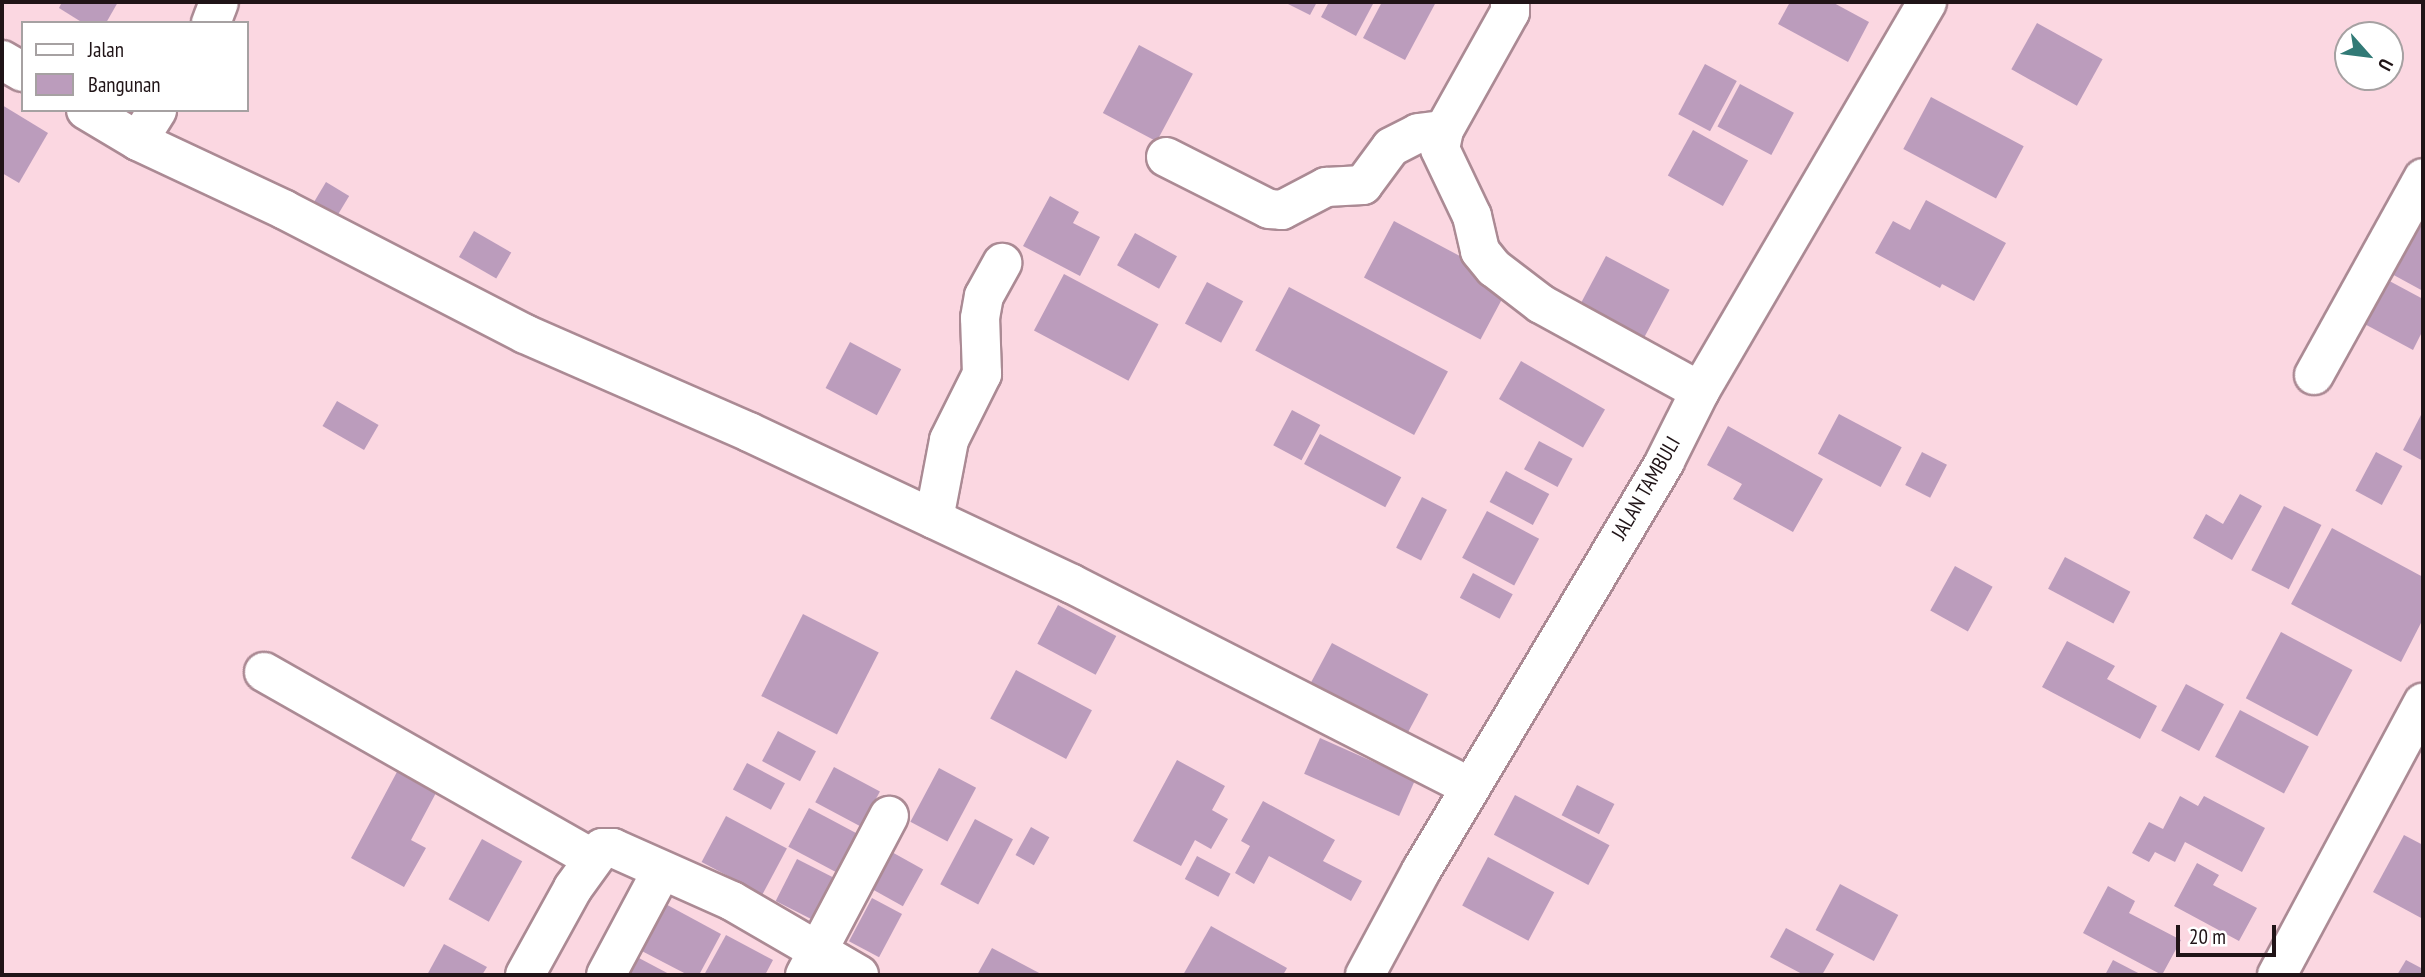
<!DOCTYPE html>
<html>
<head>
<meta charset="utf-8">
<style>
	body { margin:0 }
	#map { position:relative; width:2425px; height:977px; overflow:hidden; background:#fbd7e1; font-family:"PT Sans Narrow",sans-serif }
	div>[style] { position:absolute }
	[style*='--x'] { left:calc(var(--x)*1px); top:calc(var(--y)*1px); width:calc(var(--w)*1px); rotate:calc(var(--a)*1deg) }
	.building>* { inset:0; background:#bb9cbc; transform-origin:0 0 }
	.roads { filter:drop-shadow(2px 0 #ab8a94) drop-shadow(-2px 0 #ab8a94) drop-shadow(0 2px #ab8a94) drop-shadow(0 -2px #ab8a94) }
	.minor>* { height:38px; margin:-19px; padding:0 19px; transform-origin:19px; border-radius:19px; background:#fff }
	.tertiary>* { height:38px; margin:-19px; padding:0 19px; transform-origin:19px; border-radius:19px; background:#fff }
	span { translate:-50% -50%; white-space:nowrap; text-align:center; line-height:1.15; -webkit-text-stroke:7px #fff; paint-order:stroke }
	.street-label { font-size:21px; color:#201417 }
	.frame { position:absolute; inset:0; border:4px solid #201417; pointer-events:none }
	.legend { position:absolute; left:21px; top:21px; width:228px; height:91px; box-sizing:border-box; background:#fff; border:2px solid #a6a1a2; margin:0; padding:9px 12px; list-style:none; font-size:21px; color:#201417 }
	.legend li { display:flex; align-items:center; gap:14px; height:35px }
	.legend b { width:35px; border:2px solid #a6a1a2 }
	.north { position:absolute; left:2334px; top:21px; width:70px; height:70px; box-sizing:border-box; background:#fff; border:2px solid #a6a1a2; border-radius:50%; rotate:118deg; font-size:19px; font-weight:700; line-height:28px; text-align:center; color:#201417 }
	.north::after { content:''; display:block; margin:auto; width:24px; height:32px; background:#317a76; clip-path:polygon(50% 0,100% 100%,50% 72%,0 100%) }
	.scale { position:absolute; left:2176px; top:925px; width:100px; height:32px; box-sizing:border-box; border:4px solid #201417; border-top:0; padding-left:9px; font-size:21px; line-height:24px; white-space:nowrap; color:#201417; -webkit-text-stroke:5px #fff; paint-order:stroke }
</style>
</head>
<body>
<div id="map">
	<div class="building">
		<i style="clip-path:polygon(62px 2px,118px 2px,106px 23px,83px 23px,59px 8px)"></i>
		<i style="clip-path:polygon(1284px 2px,1317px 2px,1310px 15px)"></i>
		<i style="clip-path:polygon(1329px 2px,1374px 2px,1356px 36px,1321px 17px)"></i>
		<i style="clip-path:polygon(1382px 2px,1436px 2px,1405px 60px,1363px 38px)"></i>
		<i style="clip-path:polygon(1790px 2px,1832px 2px,1869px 22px,1848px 62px,1778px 24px)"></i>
		<i style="left:2037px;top:23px;width:75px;height:53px;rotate:29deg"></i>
		<i style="left:1139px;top:45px;width:61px;height:77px;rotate:28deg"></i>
		<i style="left:1705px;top:64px;width:36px;height:57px;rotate:28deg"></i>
		<i style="left:1740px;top:84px;width:61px;height:48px;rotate:28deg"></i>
		<i style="left:1931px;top:97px;width:105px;height:59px;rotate:28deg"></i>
		<i style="clip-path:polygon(2px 105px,48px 133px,19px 183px,2px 173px)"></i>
		<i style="left:1693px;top:130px;width:63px;height:52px;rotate:29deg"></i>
		<i style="left:326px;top:182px;width:27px;height:34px;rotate:31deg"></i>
		<i style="clip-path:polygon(1050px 196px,1079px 212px,1073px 223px,1100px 237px,1080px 276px,1023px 246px)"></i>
		<i style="clip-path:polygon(1926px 200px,2006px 243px,1974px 301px,1942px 284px,1940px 288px,1875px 253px,1893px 221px,1910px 230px)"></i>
		<i style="clip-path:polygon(2405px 217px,2423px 227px,2423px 291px,2379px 267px)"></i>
		<i style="left:1394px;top:221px;width:132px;height:64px;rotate:28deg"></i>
		<i style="left:474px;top:231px;width:43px;height:30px;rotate:30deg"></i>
		<i style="left:1135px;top:233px;width:48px;height:37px;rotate:29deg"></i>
		<i style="left:1606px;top:256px;width:72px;height:55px;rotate:28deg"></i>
		<i style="left:1064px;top:274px;width:107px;height:64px;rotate:28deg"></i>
		<i style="clip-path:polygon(2382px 277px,2423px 299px,2423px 330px,2413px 350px,2359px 321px)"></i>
		<i style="left:1207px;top:282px;width:41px;height:47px;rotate:28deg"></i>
		<i style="left:1289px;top:287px;width:180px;height:72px;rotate:28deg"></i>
		<i style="left:850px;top:342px;width:58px;height:52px;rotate:28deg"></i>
		<i style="left:1521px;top:361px;width:97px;height:44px;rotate:30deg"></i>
		<i style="left:337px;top:401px;width:48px;height:29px;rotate:30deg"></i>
		<i style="left:1292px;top:410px;width:32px;height:40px;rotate:28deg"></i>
		<i style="clip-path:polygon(2423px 411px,2423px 461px,2403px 450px)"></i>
		<i style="left:1839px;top:414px;width:71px;height:45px;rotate:28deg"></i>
		<i style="clip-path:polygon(1728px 426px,1823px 479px,1793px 532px,1733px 499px,1742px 484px,1707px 465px)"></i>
		<i style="left:1320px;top:434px;width:92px;height:34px;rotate:28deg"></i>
		<i style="left:1539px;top:441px;width:38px;height:32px;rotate:28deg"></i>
		<i style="left:1922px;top:452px;width:28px;height:37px;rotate:27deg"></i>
		<i style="left:2376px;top:452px;width:30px;height:44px;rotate:28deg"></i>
		<i style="left:1506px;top:471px;width:49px;height:35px;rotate:28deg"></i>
		<i style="clip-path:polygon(2240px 494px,2262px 506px,2232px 560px,2193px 538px,2206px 514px,2223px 524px)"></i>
		<i style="left:1422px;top:497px;width:28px;height:57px;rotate:27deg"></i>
		<i style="left:2284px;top:506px;width:42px;height:72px;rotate:27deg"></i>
		<i style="left:1487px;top:511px;width:59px;height:53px;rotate:28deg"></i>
		<i style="clip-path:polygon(2332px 528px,2423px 577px,2423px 619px,2401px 662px,2291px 604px)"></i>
		<i style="left:2065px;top:557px;width:74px;height:36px;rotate:28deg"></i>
		<i style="left:1955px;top:566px;width:43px;height:51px;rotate:29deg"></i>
		<i style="left:1473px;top:573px;width:45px;height:28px;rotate:28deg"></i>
		<i style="left:1058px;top:605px;width:66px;height:44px;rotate:28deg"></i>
		<i style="left:803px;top:614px;width:85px;height:92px;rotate:27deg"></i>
		<i style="left:2281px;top:632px;width:81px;height:75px;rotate:28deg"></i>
		<i style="clip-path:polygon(2067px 641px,2115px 666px,2107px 679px,2157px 706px,2140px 739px,2042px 687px)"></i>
		<i style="left:1332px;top:643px;width:109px;height:49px;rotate:28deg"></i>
		<i style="left:1016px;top:670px;width:86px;height:55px;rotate:28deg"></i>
		<i style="left:2186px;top:684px;width:43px;height:53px;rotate:28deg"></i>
		<i style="left:2240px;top:710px;width:78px;height:53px;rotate:28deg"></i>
		<i style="left:778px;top:731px;width:43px;height:34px;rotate:28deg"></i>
		<i style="left:1320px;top:738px;width:104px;height:39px;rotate:24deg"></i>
		<i style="clip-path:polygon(1177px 760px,1225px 786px,1212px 810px,1228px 819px,1211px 849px,1195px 840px,1181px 866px,1133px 841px)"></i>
		<i style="left:747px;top:763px;width:43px;height:30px;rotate:28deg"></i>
		<i style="left:834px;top:767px;width:52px;height:40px;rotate:28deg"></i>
		<i style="left:939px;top:768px;width:42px;height:61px;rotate:28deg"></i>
		<i style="clip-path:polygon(398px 770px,437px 791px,411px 840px,426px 848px,404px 887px,351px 858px)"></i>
		<i style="left:1577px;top:785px;width:42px;height:34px;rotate:27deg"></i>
		<i style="left:1515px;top:795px;width:107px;height:45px;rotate:28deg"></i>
		<i style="clip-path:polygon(2180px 796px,2198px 806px,2204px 796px,2265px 828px,2242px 872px,2185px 842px,2175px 862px,2155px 852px,2149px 862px,2132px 853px,2149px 822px,2163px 829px)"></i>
		<i style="clip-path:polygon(1263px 801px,1335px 840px,1323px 861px,1362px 881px,1351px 901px,1269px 856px,1254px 884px,1235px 873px,1250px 846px,1241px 841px)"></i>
		<i style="left:809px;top:808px;width:58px;height:44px;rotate:28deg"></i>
		<i style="left:726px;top:816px;width:69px;height:52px;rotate:28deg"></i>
		<i style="left:975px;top:819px;width:43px;height:74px;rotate:28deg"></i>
		<i style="left:1031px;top:827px;width:21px;height:32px;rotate:29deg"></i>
		<i style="clip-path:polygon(2404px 835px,2423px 845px,2423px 919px,2373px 892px)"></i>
		<i style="left:482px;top:839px;width:46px;height:69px;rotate:29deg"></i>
		<i style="left:890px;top:851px;width:38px;height:42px;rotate:29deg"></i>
		<i style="left:1197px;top:856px;width:38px;height:26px;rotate:28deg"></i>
		<i style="left:1488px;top:857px;width:75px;height:55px;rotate:28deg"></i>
		<i style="left:797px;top:859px;width:53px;height:47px;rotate:27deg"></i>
		<i style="clip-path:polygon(2197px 863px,2219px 875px,2213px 885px,2257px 908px,2239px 941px,2174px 906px)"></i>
		<i style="left:1840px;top:884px;width:66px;height:52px;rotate:28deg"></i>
		<i style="clip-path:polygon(2108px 886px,2135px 901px,2129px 913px,2181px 940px,2162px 975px,2083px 933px)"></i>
		<i style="left:872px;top:898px;width:34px;height:49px;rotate:28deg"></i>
		<i style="clip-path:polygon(660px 901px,721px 934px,699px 975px,688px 975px,636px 948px)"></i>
		<i style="clip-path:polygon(1211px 926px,1287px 968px,1283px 975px,1183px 975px)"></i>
		<i style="clip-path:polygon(1786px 928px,1834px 954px,1822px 975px,1804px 975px,1770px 957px)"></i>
		<i style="clip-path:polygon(726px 935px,773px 960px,765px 975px,704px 975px)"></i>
		<i style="clip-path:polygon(444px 944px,487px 967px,482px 975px,427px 975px)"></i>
		<i style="clip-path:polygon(992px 948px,1043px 975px,977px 975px)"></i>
		<i style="clip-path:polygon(637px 957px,671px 975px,628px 975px)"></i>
		<i style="clip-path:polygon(2113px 960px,2142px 975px,2105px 975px)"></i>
		<i style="clip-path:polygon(2406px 960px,2423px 969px,2423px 975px,2397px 975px)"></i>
	</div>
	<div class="roads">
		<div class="minor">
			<i style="--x:1510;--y:2;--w:10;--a:90"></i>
			<i style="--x:1510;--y:12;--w:135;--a:119.2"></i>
			<i style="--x:1444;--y:130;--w:19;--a:102"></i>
			<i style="--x:1440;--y:149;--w:74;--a:64.5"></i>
			<i style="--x:1472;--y:216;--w:36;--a:77"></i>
			<i style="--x:1480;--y:251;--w:22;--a:51"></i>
			<i style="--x:1494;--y:268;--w:59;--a:37.5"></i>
			<i style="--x:1541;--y:304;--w:181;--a:28.7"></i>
			<i style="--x:211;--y:23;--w:22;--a:-69"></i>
			<i style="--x:2;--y:60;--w:24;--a:30"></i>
			<i style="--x:86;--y:110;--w:61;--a:30.8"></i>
			<i style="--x:138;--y:141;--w:162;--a:25.1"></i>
			<i style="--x:285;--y:210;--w:270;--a:27.3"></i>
			<i style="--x:525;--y:334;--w:244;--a:23.6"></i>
			<i style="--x:749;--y:432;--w:357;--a:25.2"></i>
			<i style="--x:1072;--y:584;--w:447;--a:27"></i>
			<i style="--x:138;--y:141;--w:36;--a:-58"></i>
			<i style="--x:1166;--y:157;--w:115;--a:26.8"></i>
			<i style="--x:1269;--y:209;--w:13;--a:4"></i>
			<i style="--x:1282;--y:210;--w:50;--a:-27.6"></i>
			<i style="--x:1326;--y:187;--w:37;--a:-3"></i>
			<i style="--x:1363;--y:185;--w:47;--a:-53.6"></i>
			<i style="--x:1391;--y:147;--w:30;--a:-27"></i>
			<i style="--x:1418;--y:133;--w:26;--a:-7"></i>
			<i style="--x:2314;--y:375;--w:225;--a:-61"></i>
			<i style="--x:934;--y:519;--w:80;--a:-79.2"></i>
			<i style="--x:949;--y:440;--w:74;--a:-63.4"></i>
			<i style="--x:982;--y:374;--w:56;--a:-92"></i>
			<i style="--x:980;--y:318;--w:22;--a:-80"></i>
			<i style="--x:984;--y:296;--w:38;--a:-61"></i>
			<i style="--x:264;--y:672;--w:378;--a:29.6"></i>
			<i style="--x:525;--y:975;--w:99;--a:-61.1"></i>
			<i style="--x:573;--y:888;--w:49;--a:-54.1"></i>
			<i style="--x:602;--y:848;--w:11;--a:0"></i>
			<i style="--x:613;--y:848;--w:130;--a:24"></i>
			<i style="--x:732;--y:901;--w:147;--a:30.2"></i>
			<i style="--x:606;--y:975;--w:117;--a:-61.9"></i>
			<i style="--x:805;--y:975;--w:180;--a:-62.2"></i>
			<i style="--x:2277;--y:975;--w:309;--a:-61.8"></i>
		</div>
		<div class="tertiary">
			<i style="--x:1365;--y:975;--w:118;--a:-61.7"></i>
			<i style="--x:1421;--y:871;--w:477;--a:-59.2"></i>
			<i style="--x:1665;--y:461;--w:78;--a:-63.4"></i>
			<i style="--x:1700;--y:391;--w:450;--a:-59.7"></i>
		</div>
	</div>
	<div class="street-label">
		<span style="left:1646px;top:488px;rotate:-60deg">JALAN TAMBULI</span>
	</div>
	<div class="frame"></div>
	<ul class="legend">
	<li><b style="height:9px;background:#fff"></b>Jalan</li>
	<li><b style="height:19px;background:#bb9cbc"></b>Bangunan</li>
	</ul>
	<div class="north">U</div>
	<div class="scale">20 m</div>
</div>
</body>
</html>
